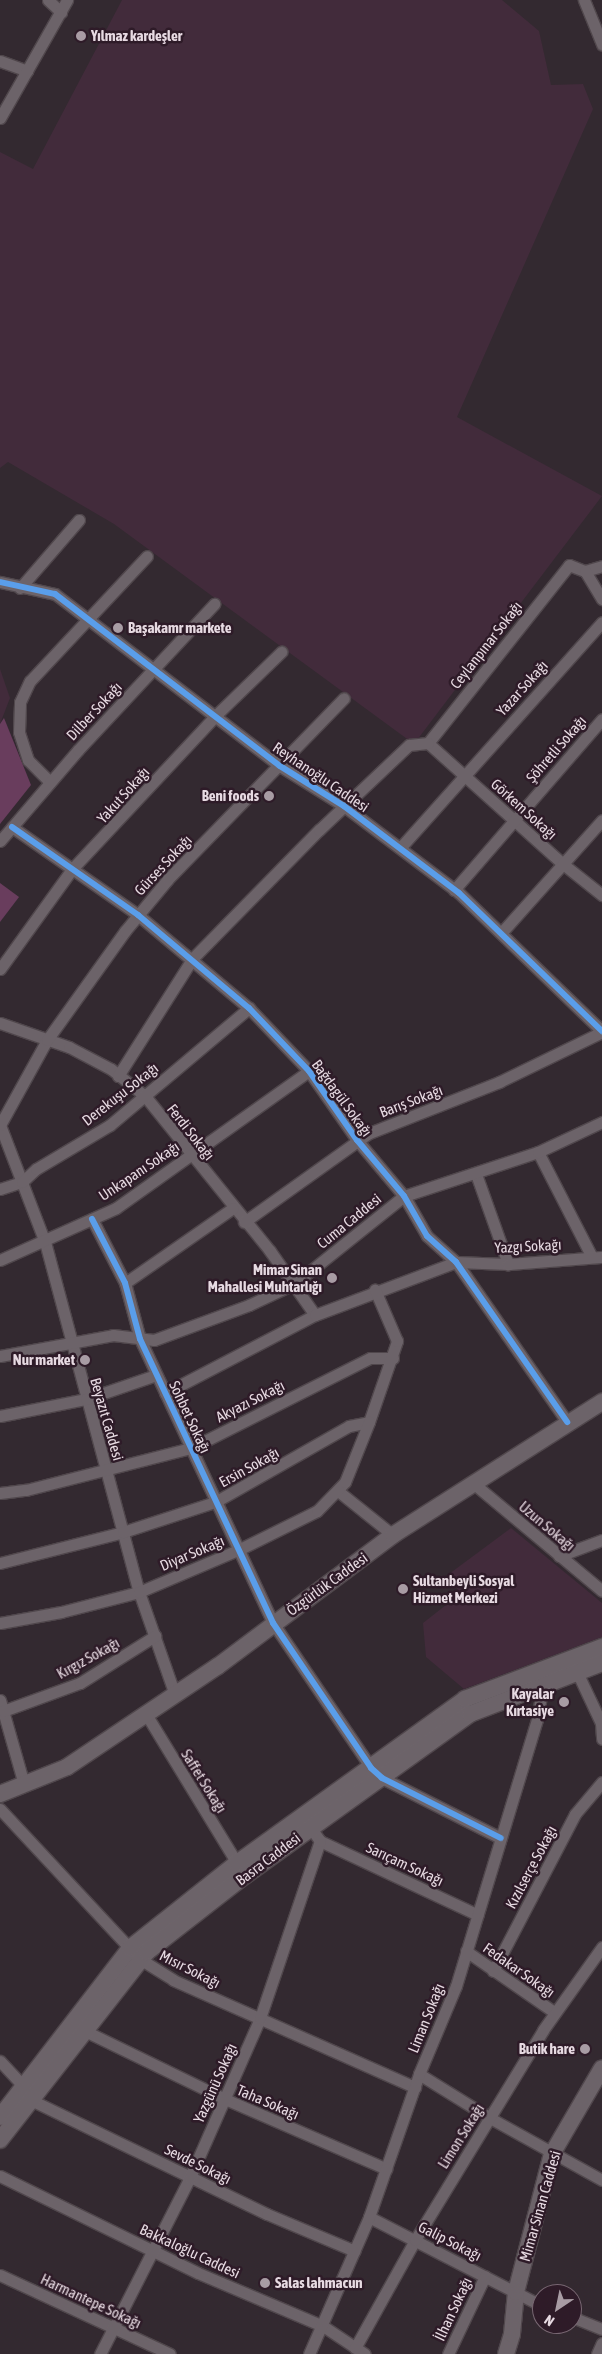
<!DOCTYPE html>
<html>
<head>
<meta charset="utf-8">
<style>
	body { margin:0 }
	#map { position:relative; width:602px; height:2354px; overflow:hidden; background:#332930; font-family:"Asap Condensed",sans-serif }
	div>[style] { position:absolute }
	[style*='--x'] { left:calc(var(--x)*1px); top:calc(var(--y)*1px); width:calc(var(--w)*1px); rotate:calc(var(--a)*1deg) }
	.built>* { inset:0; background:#422b3b }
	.green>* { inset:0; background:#693d5d }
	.roads { filter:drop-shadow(1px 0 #50474c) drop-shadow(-1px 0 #50474c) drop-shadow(0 1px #50474c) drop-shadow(0 -1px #50474c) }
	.street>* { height:11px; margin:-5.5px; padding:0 5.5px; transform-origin:5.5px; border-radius:5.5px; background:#6c6369 }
	.secondary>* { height:16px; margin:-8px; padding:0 8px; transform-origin:8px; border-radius:8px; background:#6c6369 }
	.cycleway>* { height:6px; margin:-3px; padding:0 3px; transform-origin:3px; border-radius:3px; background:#5a9eea }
	.dots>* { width:14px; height:14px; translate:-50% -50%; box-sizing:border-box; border:2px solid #2e1b28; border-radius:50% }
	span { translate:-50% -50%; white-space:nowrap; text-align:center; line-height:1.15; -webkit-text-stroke:5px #2e1b28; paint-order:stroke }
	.poi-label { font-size:15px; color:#e7dae2; font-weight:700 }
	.left { translate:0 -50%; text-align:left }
	.right { translate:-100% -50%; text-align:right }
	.street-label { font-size:15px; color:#e7dae2 }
	.north { position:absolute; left:532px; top:2284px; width:50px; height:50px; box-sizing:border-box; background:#2e1b28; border:1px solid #786772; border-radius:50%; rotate:214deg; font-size:14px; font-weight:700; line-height:20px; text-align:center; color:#e7dae2 }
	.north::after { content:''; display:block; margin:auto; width:18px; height:22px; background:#a89ca4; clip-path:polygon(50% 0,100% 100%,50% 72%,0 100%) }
</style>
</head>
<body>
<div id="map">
	<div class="built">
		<i style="clip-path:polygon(122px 0,502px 0,539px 31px,551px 85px,583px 84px,593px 109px,457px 417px,602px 496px,414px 744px,114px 524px,8px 462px,0 468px,0 152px,33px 169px)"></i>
		<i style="clip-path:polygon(0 669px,10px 698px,0 724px)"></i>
		<i style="clip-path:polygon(511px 1528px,602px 1603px,602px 1637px,464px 1689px,426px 1657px,423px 1623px,460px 1594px,449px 1574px)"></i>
	</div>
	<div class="green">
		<i style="clip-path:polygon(4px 718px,31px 785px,0 824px,0 724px)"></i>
		<i style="clip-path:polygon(0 883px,19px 897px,0 922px)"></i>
	</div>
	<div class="roads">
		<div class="street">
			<i style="--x:48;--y:0;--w:18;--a:43"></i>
			<i style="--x:584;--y:0;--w:48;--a:67.8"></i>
			<i style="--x:0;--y:61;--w:29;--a:20"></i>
			<i style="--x:0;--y:118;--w:136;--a:-60.4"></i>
			<i style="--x:585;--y:571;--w:18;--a:-16"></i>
			<i style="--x:0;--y:582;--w:56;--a:12.3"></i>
			<i style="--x:55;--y:594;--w:283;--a:37.4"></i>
			<i style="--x:280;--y:766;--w:75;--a:32"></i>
			<i style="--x:344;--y:806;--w:144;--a:37.1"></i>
			<i style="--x:459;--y:893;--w:199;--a:44"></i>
			<i style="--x:20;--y:588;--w:90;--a:-49.1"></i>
			<i style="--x:428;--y:743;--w:227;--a:-51.6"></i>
			<i style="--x:569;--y:565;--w:17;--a:21"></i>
			<i style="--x:585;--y:571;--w:33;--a:59"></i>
			<i style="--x:428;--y:743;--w:181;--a:41.9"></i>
			<i style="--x:563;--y:864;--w:50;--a:38.5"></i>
			<i style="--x:50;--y:782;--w:31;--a:-135"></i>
			<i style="--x:28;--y:760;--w:29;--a:-108"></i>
			<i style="--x:19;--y:732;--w:30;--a:-88"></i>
			<i style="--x:20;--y:702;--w:23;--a:-65"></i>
			<i style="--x:30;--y:681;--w:171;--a:-46.9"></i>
			<i style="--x:12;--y:827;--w:154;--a:34.9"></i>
			<i style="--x:138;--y:915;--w:145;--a:40"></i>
			<i style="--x:249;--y:1008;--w:87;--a:46.4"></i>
			<i style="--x:309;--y:1071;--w:84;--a:55.2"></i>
			<i style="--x:357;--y:1140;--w:73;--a:50"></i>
			<i style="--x:404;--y:1196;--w:46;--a:60.1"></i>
			<i style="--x:427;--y:1236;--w:39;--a:42"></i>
			<i style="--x:456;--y:1262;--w:195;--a:55.2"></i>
			<i style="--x:0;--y:841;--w:120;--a:-49.4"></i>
			<i style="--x:78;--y:750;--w:200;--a:-47"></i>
			<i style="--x:400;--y:848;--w:303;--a:-48.2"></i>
			<i style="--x:454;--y:890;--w:226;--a:-49.1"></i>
			<i style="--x:502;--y:932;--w:150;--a:-48.2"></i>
			<i style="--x:0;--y:969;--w:123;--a:-54.2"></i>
			<i style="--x:72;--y:869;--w:211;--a:-46.9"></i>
			<i style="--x:216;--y:715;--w:91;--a:-44.1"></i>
			<i style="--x:0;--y:1023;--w:73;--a:19.2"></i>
			<i style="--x:69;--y:1047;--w:47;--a:27.6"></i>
			<i style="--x:111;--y:1069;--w:43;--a:38.5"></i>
			<i style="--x:145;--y:1096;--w:199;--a:51.1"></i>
			<i style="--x:270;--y:1251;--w:78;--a:54.9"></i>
			<i style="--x:118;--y:1076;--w:140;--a:-57.6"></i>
			<i style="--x:193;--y:958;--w:180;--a:-45.5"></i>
			<i style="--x:319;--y:830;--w:124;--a:-43.4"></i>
			<i style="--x:409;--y:745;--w:19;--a:-6"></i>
			<i style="--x:0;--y:1125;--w:125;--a:69"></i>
			<i style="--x:45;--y:1242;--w:362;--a:75"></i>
			<i style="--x:139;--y:1592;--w:109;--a:70.7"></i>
			<i style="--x:0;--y:1125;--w:97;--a:-61.1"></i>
			<i style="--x:47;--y:1040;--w:134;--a:-54.4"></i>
			<i style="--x:125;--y:931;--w:67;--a:-50.4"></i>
			<i style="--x:168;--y:879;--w:252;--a:-45.8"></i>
			<i style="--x:538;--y:1152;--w:118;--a:62.8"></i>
			<i style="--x:476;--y:1174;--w:96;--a:70.4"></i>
			<i style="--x:0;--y:1189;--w:23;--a:-18"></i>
			<i style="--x:22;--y:1182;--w:19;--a:-43"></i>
			<i style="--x:36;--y:1169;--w:86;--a:-30.7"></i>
			<i style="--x:110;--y:1125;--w:182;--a:-40.1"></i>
			<i style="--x:92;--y:1219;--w:72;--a:62.7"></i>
			<i style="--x:125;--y:1283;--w:58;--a:75"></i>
			<i style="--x:140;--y:1339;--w:314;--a:64.9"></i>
			<i style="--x:273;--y:1623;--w:175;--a:55.9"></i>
			<i style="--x:371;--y:1768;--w:15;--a:42"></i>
			<i style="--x:382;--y:1778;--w:133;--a:26.8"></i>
			<i style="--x:244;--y:1222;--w:153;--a:-35.5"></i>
			<i style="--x:369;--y:1133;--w:140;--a:-21.4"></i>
			<i style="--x:499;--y:1082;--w:114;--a:-25.9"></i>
			<i style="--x:0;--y:1260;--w:127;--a:-24.1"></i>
			<i style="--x:116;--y:1208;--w:237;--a:-35.4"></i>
			<i style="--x:125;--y:1283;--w:131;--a:-34.8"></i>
			<i style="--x:0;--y:1356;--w:115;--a:-10.5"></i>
			<i style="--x:113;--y:1335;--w:41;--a:7"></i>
			<i style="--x:154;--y:1340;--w:101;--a:-20.2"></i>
			<i style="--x:249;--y:1305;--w:50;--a:-25"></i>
			<i style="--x:294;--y:1284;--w:141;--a:-38.7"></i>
			<i style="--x:404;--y:1196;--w:141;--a:-18.2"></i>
			<i style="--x:538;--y:1152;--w:71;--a:-25.1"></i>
			<i style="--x:165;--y:1393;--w:169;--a:-27.5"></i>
			<i style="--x:315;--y:1315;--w:151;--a:-20.6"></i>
			<i style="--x:456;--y:1262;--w:52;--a:2.2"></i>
			<i style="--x:508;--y:1264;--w:94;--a:-4.3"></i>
			<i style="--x:0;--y:1416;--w:88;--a:-11.2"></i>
			<i style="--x:86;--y:1399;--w:74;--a:-18.9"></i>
			<i style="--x:473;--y:1483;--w:168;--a:39.9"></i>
			<i style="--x:338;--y:1491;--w:70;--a:38.7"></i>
			<i style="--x:0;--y:1493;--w:26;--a:-7"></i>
			<i style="--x:26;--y:1490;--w:170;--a:-14.3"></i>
			<i style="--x:191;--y:1448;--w:200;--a:-26.7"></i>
			<i style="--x:370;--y:1358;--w:23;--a:0"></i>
			<i style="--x:559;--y:1556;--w:46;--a:-20.4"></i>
			<i style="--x:0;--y:1563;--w:127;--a:-14.1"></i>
			<i style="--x:123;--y:1532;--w:97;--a:-18.1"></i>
			<i style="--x:215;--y:1502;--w:154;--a:-29.6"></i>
			<i style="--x:349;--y:1426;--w:20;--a:-11"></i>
			<i style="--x:369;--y:1422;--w:86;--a:-70.9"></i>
			<i style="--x:397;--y:1341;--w:56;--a:-113.3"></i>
			<i style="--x:0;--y:1623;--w:62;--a:-10.2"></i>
			<i style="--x:61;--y:1612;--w:81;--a:-14.4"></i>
			<i style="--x:139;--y:1592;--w:108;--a:-23"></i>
			<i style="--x:238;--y:1550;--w:88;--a:-26.3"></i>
			<i style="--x:317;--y:1511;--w:40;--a:-46"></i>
			<i style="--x:345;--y:1482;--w:65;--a:-68.2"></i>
			<i style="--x:577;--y:1672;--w:56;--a:64.8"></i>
			<i style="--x:601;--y:1723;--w:16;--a:86"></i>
			<i style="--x:0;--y:1700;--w:87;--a:74.1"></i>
			<i style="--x:3;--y:1711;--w:82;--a:-20"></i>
			<i style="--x:80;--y:1683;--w:89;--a:-32.1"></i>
			<i style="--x:146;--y:1714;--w:175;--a:58.6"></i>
			<i style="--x:0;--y:1809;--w:205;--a:47"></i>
			<i style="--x:140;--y:1959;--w:39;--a:32"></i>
			<i style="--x:173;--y:1980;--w:265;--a:23.9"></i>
			<i style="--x:320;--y:1841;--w:174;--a:25.1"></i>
			<i style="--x:466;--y:1951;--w:107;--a:34.7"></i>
			<i style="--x:493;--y:1971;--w:177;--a:-62.4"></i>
			<i style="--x:575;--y:1814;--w:42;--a:-49.8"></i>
			<i style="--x:85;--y:2031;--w:156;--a:25.9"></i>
			<i style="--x:225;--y:2099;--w:176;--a:23.4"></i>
			<i style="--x:0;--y:2061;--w:34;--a:47"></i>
			<i style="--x:419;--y:2074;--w:84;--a:31.8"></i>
			<i style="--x:490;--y:2118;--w:128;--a:29"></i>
			<i style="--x:31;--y:2100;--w:262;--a:25.8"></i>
			<i style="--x:267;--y:2214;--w:95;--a:22.8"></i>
			<i style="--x:0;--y:2176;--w:220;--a:26.1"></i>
			<i style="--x:198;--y:2273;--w:136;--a:23"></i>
			<i style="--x:323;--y:2326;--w:50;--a:33.7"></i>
			<i style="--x:369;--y:2217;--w:195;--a:27.2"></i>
			<i style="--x:0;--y:2275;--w:187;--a:24.9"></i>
			<i style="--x:572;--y:2317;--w:32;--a:22"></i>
			<i style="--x:355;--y:2348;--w:124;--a:-60.9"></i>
			<i style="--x:415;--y:2240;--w:246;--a:-58.6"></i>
			<i style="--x:543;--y:2030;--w:102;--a:-54.6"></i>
			<i style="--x:100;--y:2354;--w:199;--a:-63"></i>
			<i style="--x:190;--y:2177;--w:174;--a:-66.2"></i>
			<i style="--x:260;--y:2018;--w:187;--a:-71.3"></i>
			<i style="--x:320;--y:1841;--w:21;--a:-125"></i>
			<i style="--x:309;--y:2354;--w:150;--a:-66.3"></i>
			<i style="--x:369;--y:2217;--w:151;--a:-70.7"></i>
			<i style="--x:419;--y:2074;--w:95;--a:-67.2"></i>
			<i style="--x:456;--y:1986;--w:279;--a:-73.1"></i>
			<i style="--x:537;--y:1719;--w:36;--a:-80"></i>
			<i style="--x:448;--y:2354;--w:86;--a:-64.6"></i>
			<i style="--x:597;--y:2354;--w:12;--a:-66"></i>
		</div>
		<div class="secondary">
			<i style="--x:0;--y:1794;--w:72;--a:-21.9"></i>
			<i style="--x:67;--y:1767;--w:182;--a:-33.8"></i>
			<i style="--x:218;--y:1666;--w:219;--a:-36.8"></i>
			<i style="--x:393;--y:1535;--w:248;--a:-32.5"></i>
			<i style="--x:0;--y:2117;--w:213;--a:-52.4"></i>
			<i style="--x:130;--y:1948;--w:137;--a:-38.5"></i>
			<i style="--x:237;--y:1863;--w:281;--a:-35.7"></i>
			<i style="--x:465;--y:1699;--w:147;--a:-20.8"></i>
			<i style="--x:0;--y:2140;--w:239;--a:-52"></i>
			<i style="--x:147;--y:1952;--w:125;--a:-37.9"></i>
			<i style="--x:246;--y:1875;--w:276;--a:-35.7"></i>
			<i style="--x:470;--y:1714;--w:142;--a:-21.1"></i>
			<i style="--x:506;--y:2354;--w:21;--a:-73"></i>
			<i style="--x:512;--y:2334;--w:42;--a:-84.6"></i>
			<i style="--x:516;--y:2292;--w:143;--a:-75.4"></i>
			<i style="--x:552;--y:2154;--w:99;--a:-59.8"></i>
		</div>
	</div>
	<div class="cycleway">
		<i style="--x:0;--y:582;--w:56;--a:12.3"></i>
		<i style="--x:55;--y:594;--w:283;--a:37.4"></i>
		<i style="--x:280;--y:766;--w:75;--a:32"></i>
		<i style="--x:344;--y:806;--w:144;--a:37.1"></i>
		<i style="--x:459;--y:893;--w:199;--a:44"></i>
		<i style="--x:12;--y:827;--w:154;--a:34.9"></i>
		<i style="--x:138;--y:915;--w:145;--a:40"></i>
		<i style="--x:249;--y:1008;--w:87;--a:46.4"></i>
		<i style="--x:309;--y:1071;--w:84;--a:55.2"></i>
		<i style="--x:357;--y:1140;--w:73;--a:50"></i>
		<i style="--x:404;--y:1196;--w:46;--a:60.1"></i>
		<i style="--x:427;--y:1236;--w:39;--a:42"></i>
		<i style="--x:456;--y:1262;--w:195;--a:55.2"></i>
		<i style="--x:92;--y:1219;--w:72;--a:62.7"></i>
		<i style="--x:125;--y:1283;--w:58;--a:75"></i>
		<i style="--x:140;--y:1339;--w:314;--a:64.9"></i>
		<i style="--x:273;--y:1623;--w:175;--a:55.9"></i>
		<i style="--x:371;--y:1768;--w:15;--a:42"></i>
		<i style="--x:382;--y:1778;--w:133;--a:26.8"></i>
	</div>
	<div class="dots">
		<i style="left:81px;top:36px;background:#a89ca4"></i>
		<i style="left:118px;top:628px;background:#a89ca4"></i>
		<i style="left:269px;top:796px;background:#a89ca4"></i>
		<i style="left:332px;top:1278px;background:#a89ca4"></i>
		<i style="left:85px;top:1360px;background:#a89ca4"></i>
		<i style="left:403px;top:1589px;background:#a89ca4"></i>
		<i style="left:564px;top:1702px;background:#a89ca4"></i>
		<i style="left:585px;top:2049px;background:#a89ca4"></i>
		<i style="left:265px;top:2283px;background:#a89ca4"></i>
	</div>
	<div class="poi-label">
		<span class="left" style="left:91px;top:36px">Yılmaz kardeşler</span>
		<span class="left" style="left:128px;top:628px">Başakamr markete</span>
		<span class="right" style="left:259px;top:796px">Beni foods</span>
		<span class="right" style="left:322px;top:1278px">Mimar Sinan<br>Mahallesi Muhtarlığı</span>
		<span class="right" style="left:75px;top:1360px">Nur market</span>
		<span class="left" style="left:413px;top:1589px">Sultanbeyli Sosyal<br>Hizmet Merkezi</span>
		<span class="right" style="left:554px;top:1702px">Kayalar<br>Kırtasiye</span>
		<span class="right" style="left:575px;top:2049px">Butik hare</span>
		<span class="left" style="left:275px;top:2283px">Salas lahmacun</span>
	</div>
	<div class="street-label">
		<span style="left:486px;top:645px;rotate:-52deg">Ceylanpınar Sokağı</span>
		<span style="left:522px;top:688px;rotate:-48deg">Yazar Sokağı</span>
		<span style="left:94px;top:711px;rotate:-47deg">Dilber Sokağı</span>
		<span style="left:556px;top:749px;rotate:-49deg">Şöhretli Sokağı</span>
		<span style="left:321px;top:777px;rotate:34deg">Reyhanoğlu Caddesi</span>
		<span style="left:123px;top:795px;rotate:-48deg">Yakut Sokağı</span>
		<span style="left:524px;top:809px;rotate:42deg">Görkem Sokağı</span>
		<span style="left:163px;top:865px;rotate:-47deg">Gürses Sokağı</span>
		<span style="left:120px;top:1094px;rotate:-38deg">Derekuşu Sokağı</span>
		<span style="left:342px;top:1098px;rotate:54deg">Bağdagül Sokağı</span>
		<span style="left:411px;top:1101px;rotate:-21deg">Barış Sokağı</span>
		<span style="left:191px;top:1132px;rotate:52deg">Ferdi Sokağı</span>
		<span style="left:139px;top:1171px;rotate:-34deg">Unkapanı Sokağı</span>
		<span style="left:349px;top:1221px;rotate:-39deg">Cuma Caddesi</span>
		<span style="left:528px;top:1246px;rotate:-3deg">Yazgı Sokağı</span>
		<span style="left:250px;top:1401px;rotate:-27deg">Akyazı Sokağı</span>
		<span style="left:190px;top:1417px;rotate:65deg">Sohbet Sokağı</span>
		<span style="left:107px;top:1419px;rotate:74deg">Beyazıt Caddesi</span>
		<span style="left:249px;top:1467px;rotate:-29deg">Ersin Sokağı</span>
		<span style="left:547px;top:1526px;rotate:40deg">Uzun Sokağı</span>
		<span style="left:192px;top:1553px;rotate:-23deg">Diyar Sokağı</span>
		<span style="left:327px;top:1584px;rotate:-36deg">Özgürlük Caddesi</span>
		<span style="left:88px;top:1658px;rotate:-29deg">Kırgız Sokağı</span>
		<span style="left:204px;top:1781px;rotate:58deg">Saffet Sokağı</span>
		<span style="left:268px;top:1859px;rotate:-37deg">Basra Caddesi</span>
		<span style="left:405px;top:1864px;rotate:25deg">Sarıçam Sokağı</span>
		<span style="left:531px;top:1867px;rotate:-62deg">Kızılserçe Sokağı</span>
		<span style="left:190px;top:1969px;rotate:27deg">Mısır Sokağı</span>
		<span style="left:519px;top:1970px;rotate:35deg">Fedakar Sokağı</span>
		<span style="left:426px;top:2018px;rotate:-68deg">Liman Sokağı</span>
		<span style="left:215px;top:2083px;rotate:-66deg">Yazgünü Sokağı</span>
		<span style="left:268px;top:2102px;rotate:23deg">Taha Sokağı</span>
		<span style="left:461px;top:2136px;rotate:-58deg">Limon Sokağı</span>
		<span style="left:198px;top:2164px;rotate:26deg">Sevde Sokağı</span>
		<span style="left:540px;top:2206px;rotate:-74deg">Mimar Sinan Caddesi</span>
		<span style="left:450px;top:2241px;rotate:27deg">Galip Sokağı</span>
		<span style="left:190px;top:2251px;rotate:25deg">Bakkaloğlu Caddesi</span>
		<span style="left:91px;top:2301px;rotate:25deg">Harmantepe Sokağı</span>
		<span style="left:453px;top:2309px;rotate:-65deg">İlhan Sokağı</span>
	</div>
	<div class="north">N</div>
</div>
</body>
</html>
